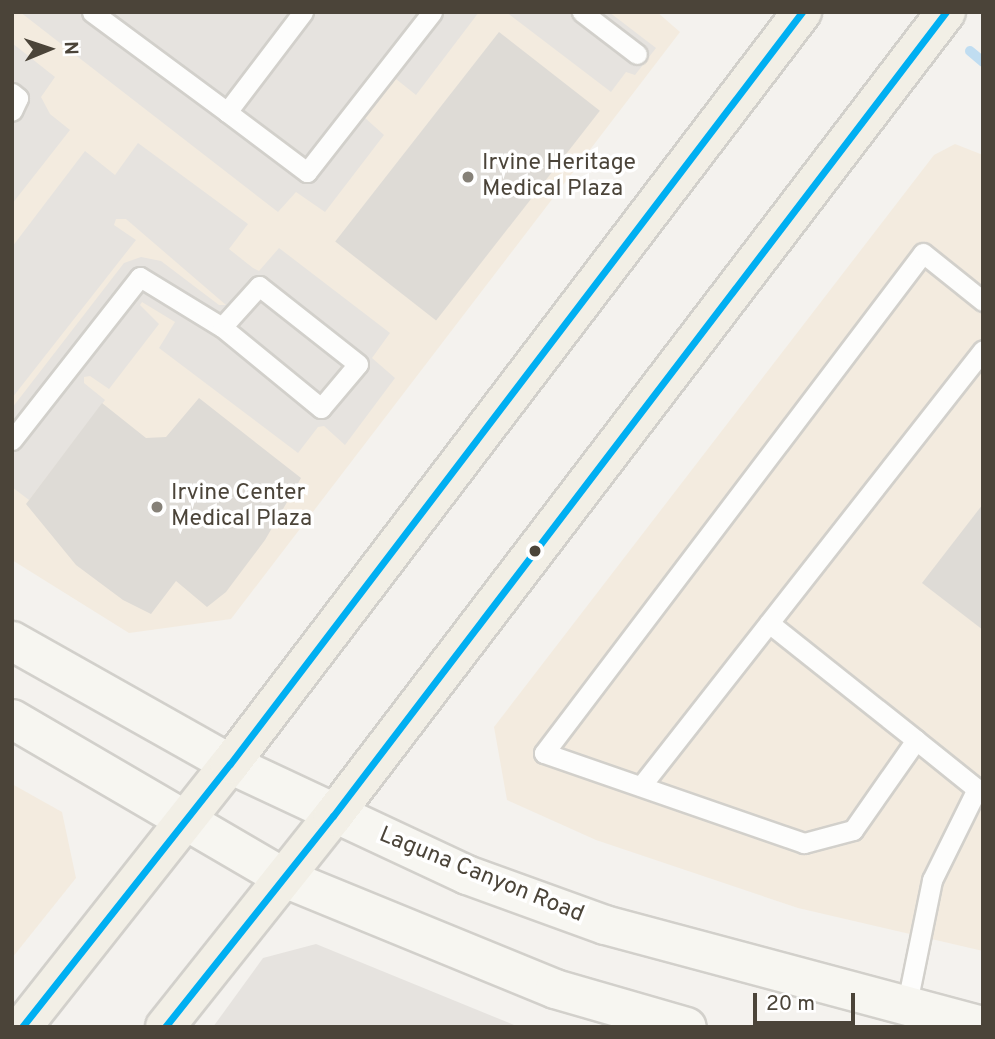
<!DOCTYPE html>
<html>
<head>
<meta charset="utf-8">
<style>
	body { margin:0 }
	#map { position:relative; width:995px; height:1039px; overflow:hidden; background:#f4f2ee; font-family:Overpass,sans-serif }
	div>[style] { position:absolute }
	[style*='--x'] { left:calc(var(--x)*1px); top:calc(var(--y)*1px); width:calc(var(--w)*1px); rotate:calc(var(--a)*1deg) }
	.commercial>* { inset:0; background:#f3ebdf }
	.parking>* { inset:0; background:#e6e3df }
	.stream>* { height:10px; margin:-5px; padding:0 5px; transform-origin:5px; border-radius:5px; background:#c0ddf1 }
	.building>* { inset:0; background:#dedbd6; transform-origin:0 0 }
	.roads { filter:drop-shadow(2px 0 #d2d0cb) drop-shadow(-2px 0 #d2d0cb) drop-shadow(0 2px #d2d0cb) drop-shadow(0 -2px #d2d0cb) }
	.service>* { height:19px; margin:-9.5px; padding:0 9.5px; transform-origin:9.5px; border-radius:9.5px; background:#fdfdfc }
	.secondary>* { height:38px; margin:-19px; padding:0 19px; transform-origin:19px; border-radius:19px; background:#f7f6f1 }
	.primary>* { height:38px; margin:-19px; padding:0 19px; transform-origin:19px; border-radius:19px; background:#f2efe6 }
	.bus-1>* { height:7px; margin:-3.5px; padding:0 3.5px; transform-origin:3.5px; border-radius:3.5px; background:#00aff2 }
	.dots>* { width:19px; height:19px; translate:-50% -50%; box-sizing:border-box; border:4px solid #fff; border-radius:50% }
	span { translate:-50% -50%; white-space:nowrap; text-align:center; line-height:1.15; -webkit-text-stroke:7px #fff; paint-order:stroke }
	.poi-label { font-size:23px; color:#4b4439 }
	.left { translate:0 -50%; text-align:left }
	.street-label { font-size:23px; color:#4b4439 }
	.frame { position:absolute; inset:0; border:14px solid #4b4439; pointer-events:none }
	.north { position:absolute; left:14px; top:14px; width:70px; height:70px; -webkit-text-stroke:5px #fff; paint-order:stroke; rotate:88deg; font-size:19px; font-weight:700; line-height:28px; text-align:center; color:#4b4439 }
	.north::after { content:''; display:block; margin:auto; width:24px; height:32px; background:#4b4439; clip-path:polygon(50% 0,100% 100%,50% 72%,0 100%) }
	.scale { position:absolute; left:753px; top:993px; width:102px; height:32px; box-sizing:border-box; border:4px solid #4b4439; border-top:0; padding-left:9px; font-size:21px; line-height:24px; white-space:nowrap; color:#4b4439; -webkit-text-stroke:5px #fff; paint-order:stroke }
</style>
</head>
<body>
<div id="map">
	<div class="commercial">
		<i style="clip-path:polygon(12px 12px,657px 12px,680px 32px,231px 619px,129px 633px,12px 560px)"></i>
		<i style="clip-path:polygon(955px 144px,983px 155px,983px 951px,798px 908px,596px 840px,507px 800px,494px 727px,934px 155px)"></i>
		<i style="clip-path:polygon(12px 784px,62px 812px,76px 878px,12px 958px)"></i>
	</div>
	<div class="parking">
		<i style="clip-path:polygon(20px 12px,479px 12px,416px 95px,396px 79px,364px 117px,384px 135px,325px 212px,296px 192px,278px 212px)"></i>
		<i style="clip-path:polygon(506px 12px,609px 12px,656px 48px,635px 75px,626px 72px,611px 92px)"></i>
		<i style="clip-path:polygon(12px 43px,55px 77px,41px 97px,50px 114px,70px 130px,12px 204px)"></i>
		<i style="clip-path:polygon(138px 143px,248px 224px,229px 249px,253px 268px,259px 271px,279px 248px,390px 333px,372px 358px,395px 378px,345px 445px,324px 426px,318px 427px,298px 453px,159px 348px,175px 322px,142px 302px,140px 305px,159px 324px,109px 389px,90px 376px,84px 377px,84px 383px,105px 400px,29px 500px,12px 487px,12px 408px,124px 263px,141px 257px,161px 261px,219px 305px,226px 305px,126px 219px,116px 219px,114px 225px,136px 240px,12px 398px,12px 247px,85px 151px,115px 175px)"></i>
		<i style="clip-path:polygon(316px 944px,519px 1027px,213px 1027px,263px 958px)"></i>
	</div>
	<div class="stream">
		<i style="--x:970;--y:51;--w:17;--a:40"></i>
	</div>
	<div class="building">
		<i style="left:499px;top:32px;width:128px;height:266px;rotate:38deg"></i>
		<i style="clip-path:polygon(199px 398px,301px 478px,265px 540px,226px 592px,207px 607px,176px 581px,151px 614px,123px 600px,76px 565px,26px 504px,102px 403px,146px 438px,166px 437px)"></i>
		<i style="clip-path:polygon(983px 504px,983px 630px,922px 583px)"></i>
	</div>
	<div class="roads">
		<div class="service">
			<i style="--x:92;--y:12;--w:168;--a:36.5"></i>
			<i style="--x:227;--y:112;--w:126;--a:-52.8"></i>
			<i style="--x:582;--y:12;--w:69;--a:37.4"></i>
			<i style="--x:12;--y:93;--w:8;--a:40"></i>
			<i style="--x:18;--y:98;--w:14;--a:115"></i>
			<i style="--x:227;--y:112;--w:100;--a:36.9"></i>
			<i style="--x:307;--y:172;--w:203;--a:-52"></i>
			<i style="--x:12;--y:440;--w:207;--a:-51.9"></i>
			<i style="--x:140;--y:277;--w:96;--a:31.4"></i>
			<i style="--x:222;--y:327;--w:128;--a:39.3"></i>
			<i style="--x:321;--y:408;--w:57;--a:-49.9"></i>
			<i style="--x:358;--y:364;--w:126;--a:-141.8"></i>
			<i style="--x:259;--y:286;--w:55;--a:132.1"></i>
			<i style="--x:769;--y:623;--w:188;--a:38.5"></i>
			<i style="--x:641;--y:786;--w:554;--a:-51.89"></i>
			<i style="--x:977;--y:789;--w:78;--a:-141.2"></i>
			<i style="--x:916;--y:740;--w:110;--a:125"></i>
			<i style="--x:853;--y:830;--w:51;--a:165.1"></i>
			<i style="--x:804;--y:843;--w:275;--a:-160.9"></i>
			<i style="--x:544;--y:753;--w:627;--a:-52.84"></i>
			<i style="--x:923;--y:253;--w:77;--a:38.7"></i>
			<i style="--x:906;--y:1008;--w:131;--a:-78.5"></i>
			<i style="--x:932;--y:880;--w:102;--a:-63.7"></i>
			<i style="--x:977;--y:789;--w:8;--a:40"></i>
		</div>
		<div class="secondary">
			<i style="--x:12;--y:641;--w:250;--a:29.4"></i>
			<i style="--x:230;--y:764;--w:262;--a:25.1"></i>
			<i style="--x:467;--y:875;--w:147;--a:19.9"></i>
			<i style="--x:605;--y:925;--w:391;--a:15"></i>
			<i style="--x:12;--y:719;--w:313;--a:30.3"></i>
			<i style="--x:282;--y:877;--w:295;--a:22.3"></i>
			<i style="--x:555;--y:989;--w:137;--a:16.1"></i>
		</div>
		<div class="primary">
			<i style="--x:22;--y:1027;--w:335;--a:-51.7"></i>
			<i style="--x:230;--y:764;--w:945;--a:-52.74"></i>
			<i style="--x:165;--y:1027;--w:270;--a:-51.5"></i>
			<i style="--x:333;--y:816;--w:1011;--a:-52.68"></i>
		</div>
	</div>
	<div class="bus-1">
		<i style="--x:22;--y:1027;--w:335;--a:-51.7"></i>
		<i style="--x:230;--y:764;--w:945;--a:-52.74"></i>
		<i style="--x:165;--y:1027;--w:270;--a:-51.5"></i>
		<i style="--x:333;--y:816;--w:1011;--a:-52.68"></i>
	</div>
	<div class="dots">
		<i style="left:468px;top:177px;background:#868178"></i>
		<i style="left:157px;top:507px;background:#868178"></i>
		<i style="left:535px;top:551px;background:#4b4439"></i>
	</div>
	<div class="poi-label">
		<span class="left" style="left:482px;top:177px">Irvine Heritage<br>Medical Plaza</span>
		<span class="left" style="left:171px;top:507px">Irvine Center<br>Medical Plaza</span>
	</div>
	<div class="street-label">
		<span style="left:481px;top:876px;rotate:22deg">Laguna Canyon Road</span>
	</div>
	<div class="frame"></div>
	<div class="north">N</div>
	<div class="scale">20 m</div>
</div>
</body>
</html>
